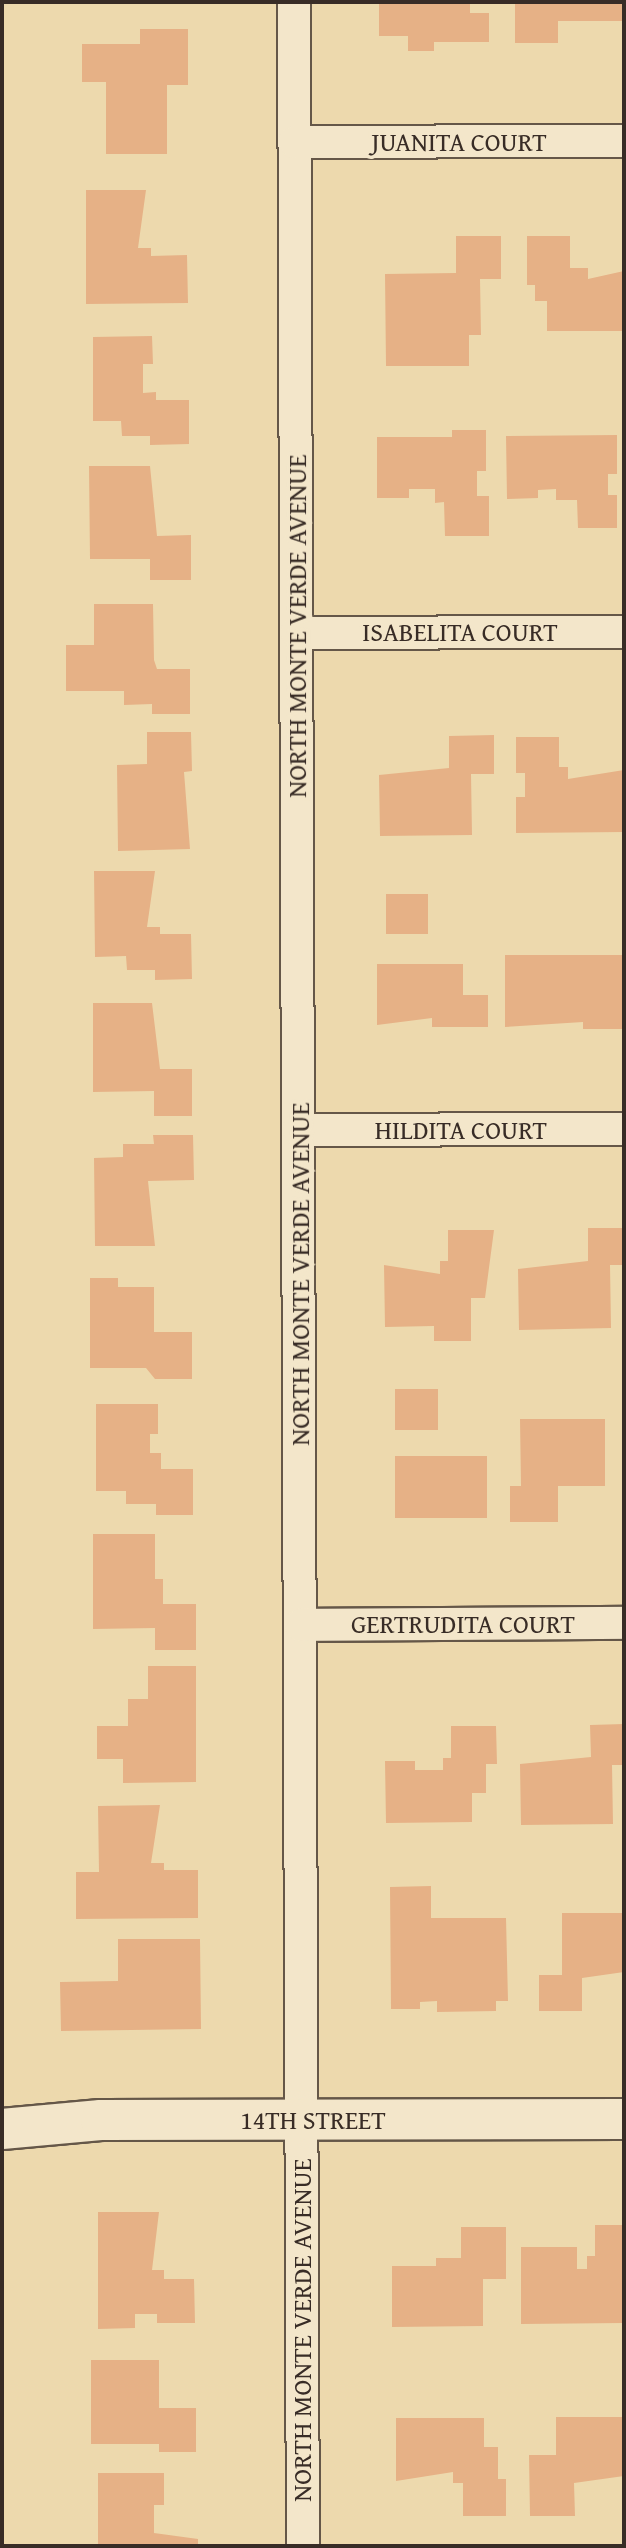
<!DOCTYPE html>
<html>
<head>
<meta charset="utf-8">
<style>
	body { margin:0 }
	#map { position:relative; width:626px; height:2548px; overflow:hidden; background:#edd9ad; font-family:"Gentium Book Plus",serif }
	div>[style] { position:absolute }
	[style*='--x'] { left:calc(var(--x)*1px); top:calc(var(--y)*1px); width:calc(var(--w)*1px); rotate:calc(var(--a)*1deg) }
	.building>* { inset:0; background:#e6b186; transform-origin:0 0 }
	.roads { filter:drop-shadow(2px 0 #655748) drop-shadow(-2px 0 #655748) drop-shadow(0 2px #655748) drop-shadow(0 -2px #655748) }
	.minor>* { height:32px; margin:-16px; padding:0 16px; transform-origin:16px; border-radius:16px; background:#f3e6ca }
	.tertiary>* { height:40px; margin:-20px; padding:0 20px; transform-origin:20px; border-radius:20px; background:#f3e6ca }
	span { translate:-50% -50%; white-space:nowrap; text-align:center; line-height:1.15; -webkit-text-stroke:7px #f3e6ca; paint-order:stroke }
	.street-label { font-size:26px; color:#382c26 }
	.frame { position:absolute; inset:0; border:4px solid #382c26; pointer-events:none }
</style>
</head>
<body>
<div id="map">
	<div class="building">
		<i style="clip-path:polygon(379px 2px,470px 2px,470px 13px,489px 13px,489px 42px,434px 42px,434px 51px,408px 51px,408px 36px,379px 36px)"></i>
		<i style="clip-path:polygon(515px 2px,624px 2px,624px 21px,558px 21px,558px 43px,515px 43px)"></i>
		<i style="clip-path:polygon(140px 29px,188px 29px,188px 85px,167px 85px,167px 154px,106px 154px,106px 82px,82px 82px,82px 44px,140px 44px)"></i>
		<i style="clip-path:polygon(86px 190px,146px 190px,138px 248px,151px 248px,151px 256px,187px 255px,188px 303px,86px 304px)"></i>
		<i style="clip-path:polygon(456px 236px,501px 236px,501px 279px,480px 279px,481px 335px,469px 335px,469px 366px,386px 366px,385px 274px,456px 273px)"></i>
		<i style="clip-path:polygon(527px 236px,570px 236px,570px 268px,588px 268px,588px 279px,624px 271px,624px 331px,547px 331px,547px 301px,535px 301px,535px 285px,527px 285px)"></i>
		<i style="clip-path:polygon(152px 336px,153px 364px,143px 364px,143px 393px,156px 392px,156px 400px,189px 400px,189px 444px,150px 445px,150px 436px,122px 436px,121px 421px,93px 421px,93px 337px)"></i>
		<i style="clip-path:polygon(452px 430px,486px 430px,486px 471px,477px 471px,477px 496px,489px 496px,489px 536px,445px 536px,444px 502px,435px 503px,435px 489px,409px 489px,409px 498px,377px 498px,377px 437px,452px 437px)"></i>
		<i style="clip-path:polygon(617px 435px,617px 474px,608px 474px,608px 495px,617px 495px,617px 528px,578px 528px,577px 500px,556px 500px,556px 489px,538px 490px,538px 498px,507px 499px,506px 436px)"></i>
		<i style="clip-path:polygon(89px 466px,150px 466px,157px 536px,191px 535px,191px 580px,150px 580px,150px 559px,90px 559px)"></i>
		<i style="clip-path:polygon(94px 604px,153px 604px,154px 660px,157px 669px,190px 669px,190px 714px,152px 714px,152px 704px,124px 705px,124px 691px,66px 691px,66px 645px,94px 645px)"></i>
		<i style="clip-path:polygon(147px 732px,191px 732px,192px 771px,184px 772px,190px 849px,118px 851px,117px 765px,147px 764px)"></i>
		<i style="clip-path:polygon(494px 735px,494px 774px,471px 774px,472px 835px,380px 836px,379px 775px,449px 768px,449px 736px)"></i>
		<i style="clip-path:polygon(516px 737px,559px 737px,559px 767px,568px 767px,568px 779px,624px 770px,624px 832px,516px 833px,516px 797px,525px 797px,525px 773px,516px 773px)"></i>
		<i style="clip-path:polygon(94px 871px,155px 871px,147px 927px,160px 927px,160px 934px,191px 934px,192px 979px,155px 980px,155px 970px,127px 970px,126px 956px,95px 957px)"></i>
		<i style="left:386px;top:894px;width:42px;height:40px"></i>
		<i style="clip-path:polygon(505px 955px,622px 955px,622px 1029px,583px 1029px,583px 1022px,505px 1027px)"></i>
		<i style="clip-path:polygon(377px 964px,463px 964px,463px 995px,488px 995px,488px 1027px,432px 1027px,432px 1018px,377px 1025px)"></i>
		<i style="clip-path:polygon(93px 1003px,152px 1003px,160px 1069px,192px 1069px,192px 1116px,154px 1116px,154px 1091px,93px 1092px)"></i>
		<i style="clip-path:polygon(153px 1135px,193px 1135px,194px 1180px,148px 1181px,155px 1246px,95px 1246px,94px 1158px,123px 1157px,123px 1144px,154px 1144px)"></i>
		<i style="clip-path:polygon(588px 1228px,624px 1228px,624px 1265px,610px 1265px,611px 1328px,519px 1330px,518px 1269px,588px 1261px)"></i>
		<i style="clip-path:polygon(448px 1230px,494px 1230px,485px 1298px,471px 1298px,471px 1341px,434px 1341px,434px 1326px,385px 1327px,384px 1265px,440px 1274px,440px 1261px,448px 1261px)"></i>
		<i style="clip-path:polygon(90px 1278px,118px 1278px,118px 1287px,154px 1287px,154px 1332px,192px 1332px,192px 1379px,155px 1379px,146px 1368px,90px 1368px)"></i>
		<i style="left:395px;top:1389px;width:43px;height:41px"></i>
		<i style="clip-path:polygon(96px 1404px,158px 1404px,158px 1434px,150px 1434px,150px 1453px,161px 1453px,161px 1469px,193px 1469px,193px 1515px,156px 1515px,156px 1504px,126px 1504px,126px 1491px,96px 1491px)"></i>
		<i style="clip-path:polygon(520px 1419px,605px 1419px,605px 1486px,558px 1486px,558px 1522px,510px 1522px,510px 1486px,521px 1486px)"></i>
		<i style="left:395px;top:1456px;width:92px;height:62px"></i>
		<i style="clip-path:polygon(93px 1534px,155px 1534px,155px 1579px,163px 1579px,163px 1604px,196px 1604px,196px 1650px,155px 1650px,155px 1628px,93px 1629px)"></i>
		<i style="clip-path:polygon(148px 1666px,196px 1666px,196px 1782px,123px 1783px,123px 1759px,97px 1759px,97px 1726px,128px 1726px,128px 1699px,148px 1699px)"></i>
		<i style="clip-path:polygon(624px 1724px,624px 1765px,612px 1765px,613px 1824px,521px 1825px,520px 1764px,591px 1757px,590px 1725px)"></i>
		<i style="clip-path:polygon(451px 1726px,496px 1726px,497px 1764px,486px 1764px,486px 1793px,472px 1793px,472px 1822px,386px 1823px,385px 1761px,415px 1761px,415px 1770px,443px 1770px,443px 1758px,451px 1758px)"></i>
		<i style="clip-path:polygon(160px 1805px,151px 1863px,164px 1863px,164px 1870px,198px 1870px,198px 1918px,76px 1919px,76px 1872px,99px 1872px,98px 1806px)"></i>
		<i style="clip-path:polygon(431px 1886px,431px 1918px,506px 1918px,508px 2001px,496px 2001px,496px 2011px,437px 2012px,437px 2001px,420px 2002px,420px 2009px,391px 2009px,390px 1887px)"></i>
		<i style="clip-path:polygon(562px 1913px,624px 1913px,624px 1972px,582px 1978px,582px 2011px,539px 2011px,539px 1975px,562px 1975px)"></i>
		<i style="clip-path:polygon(118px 1939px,200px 1939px,201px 2029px,61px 2031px,60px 1982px,118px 1981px)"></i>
		<i style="clip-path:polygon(98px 2212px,159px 2212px,152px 2270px,164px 2270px,164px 2279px,194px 2279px,195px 2323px,157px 2323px,157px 2314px,135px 2314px,135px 2328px,98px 2329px)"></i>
		<i style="clip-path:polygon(595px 2225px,624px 2225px,624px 2323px,521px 2324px,521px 2247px,577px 2247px,577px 2269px,587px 2269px,587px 2256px,595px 2256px)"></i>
		<i style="clip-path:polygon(461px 2227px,506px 2227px,506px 2279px,483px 2279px,483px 2326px,392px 2327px,392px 2266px,436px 2266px,436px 2258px,461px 2258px)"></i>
		<i style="clip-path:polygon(91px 2360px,159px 2360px,159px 2408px,196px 2408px,196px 2452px,159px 2452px,159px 2444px,91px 2444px)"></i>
		<i style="clip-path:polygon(556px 2417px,624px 2417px,624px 2476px,574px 2483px,575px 2516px,530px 2516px,529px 2455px,556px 2455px)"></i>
		<i style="clip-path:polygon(396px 2418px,484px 2418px,484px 2447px,498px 2447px,498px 2479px,506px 2479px,506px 2516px,463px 2516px,463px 2483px,453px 2483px,453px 2472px,396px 2481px)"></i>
		<i style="clip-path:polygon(98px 2473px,164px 2473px,164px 2505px,154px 2505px,154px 2533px,198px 2539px,198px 2546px,98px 2546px)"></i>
	</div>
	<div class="roads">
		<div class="minor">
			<i style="--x:294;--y:2;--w:2544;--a:89.8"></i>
			<i style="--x:295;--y:142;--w:329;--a:-0.2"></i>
			<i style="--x:297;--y:633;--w:327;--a:-0.2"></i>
			<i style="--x:299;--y:1130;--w:325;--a:-0.2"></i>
			<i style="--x:301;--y:1625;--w:323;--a:-0.4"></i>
		</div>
		<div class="tertiary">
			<i style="--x:2;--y:2129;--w:99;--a:-5.2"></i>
			<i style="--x:101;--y:2120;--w:523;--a:-0.11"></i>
		</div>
	</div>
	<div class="street-label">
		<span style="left:459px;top:142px">JUANITA COURT</span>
		<span style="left:297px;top:626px;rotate:-90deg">NORTH MONTE VERDE AVENUE</span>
		<span style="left:460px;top:632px">ISABELITA COURT</span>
		<span style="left:461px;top:1130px">HILDITA COURT</span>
		<span style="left:300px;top:1274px;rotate:-90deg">NORTH MONTE VERDE AVENUE</span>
		<span style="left:463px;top:1624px">GERTRUDITA COURT</span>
		<span style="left:313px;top:2120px">14TH STREET</span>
		<span style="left:302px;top:2330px;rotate:-90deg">NORTH MONTE VERDE AVENUE</span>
	</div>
	<div class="frame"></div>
</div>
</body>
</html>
